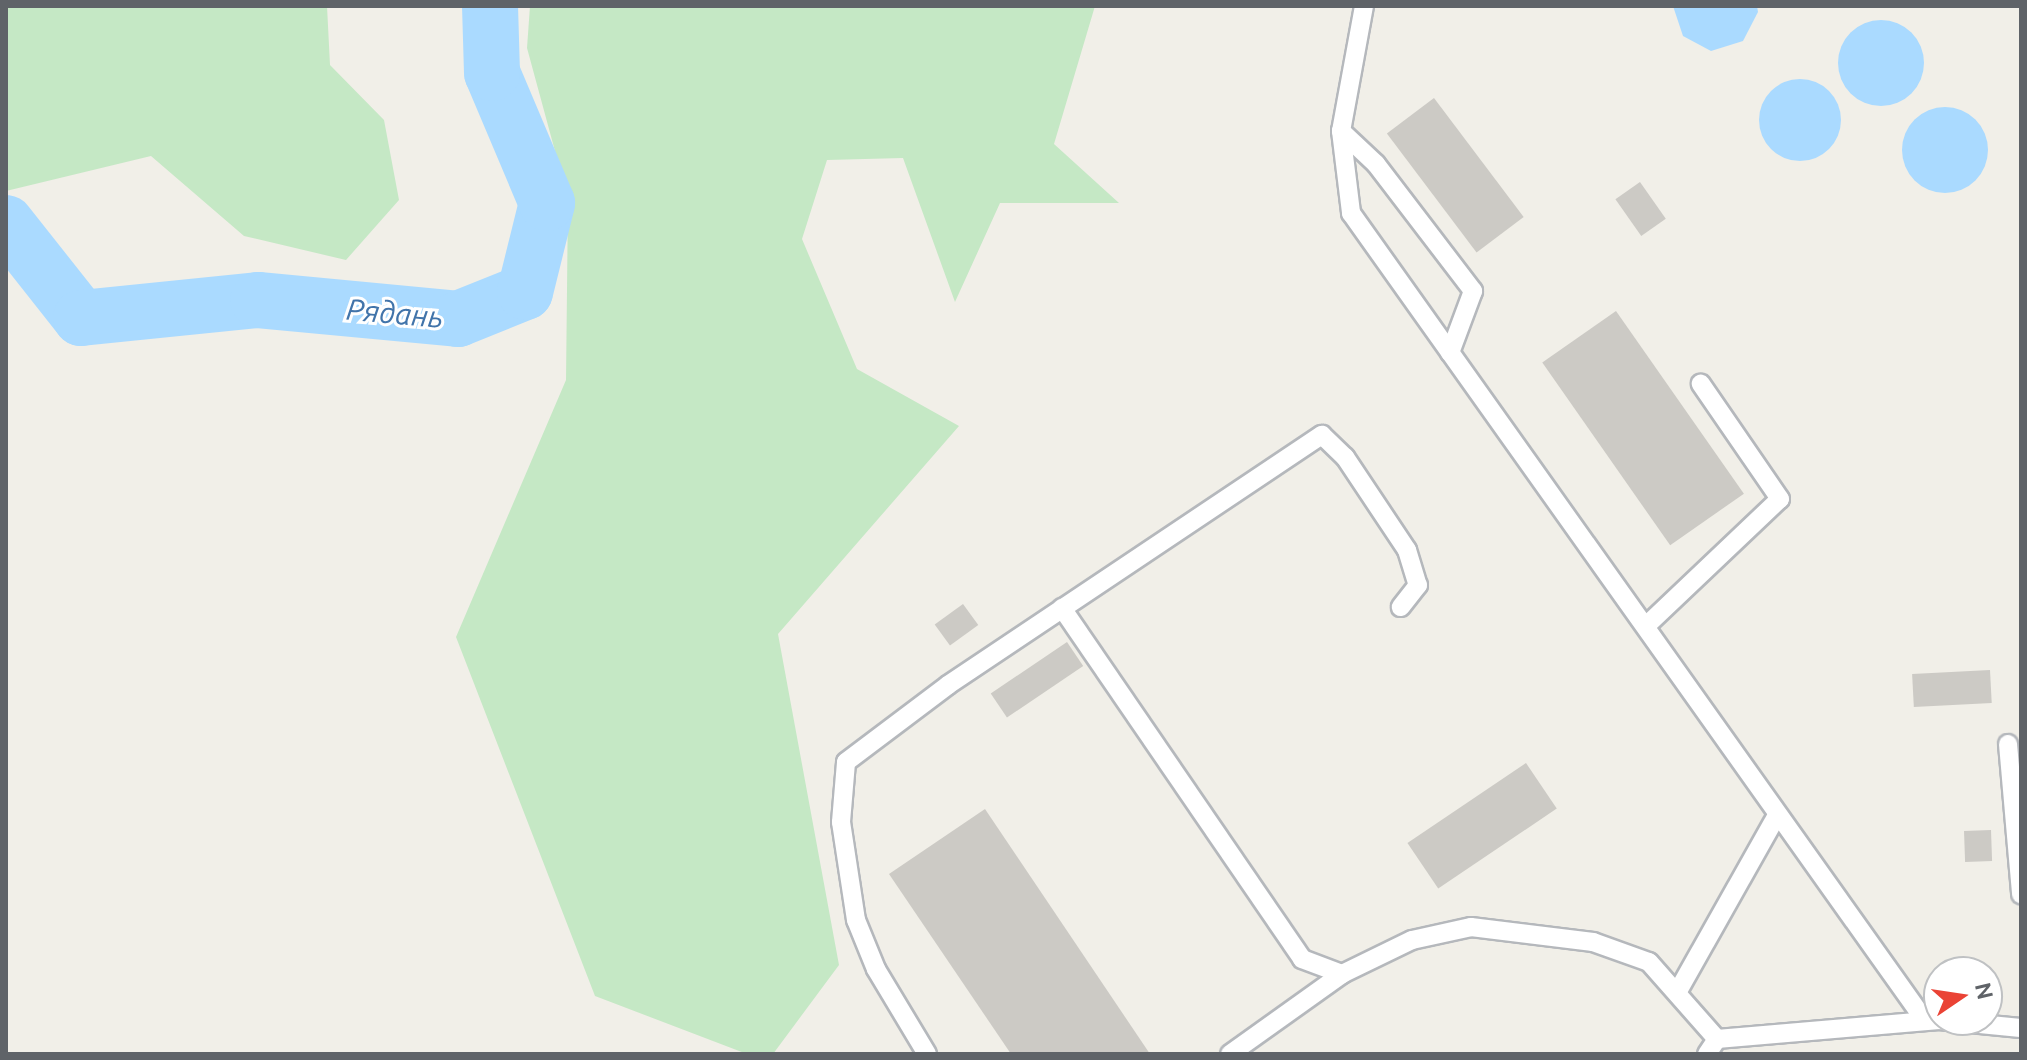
<!DOCTYPE html>
<html>
<head>
<meta charset="utf-8">
<style>
	body { margin:0 }
	#map { position:relative; width:2027px; height:1060px; overflow:hidden; background:#f1efe8; font-family:Ubuntu,sans-serif }
	div>[style] { position:absolute }
	[style*='--x'] { left:calc(var(--x)*1px); top:calc(var(--y)*1px); width:calc(var(--w)*1px); rotate:calc(var(--a)*1deg) }
	.green>* { inset:0; background:#c5e8c5 }
	.water>* { inset:0; background:#aadaff }
	.round { border-radius:50% }
	.river>* { height:56px; margin:-28px; padding:0 28px; transform-origin:28px; border-radius:28px; background:#aadaff }
	.building>* { inset:0; background:#cccac5; transform-origin:0 0 }
	.roads { filter:drop-shadow(2px 0 #b5b8bc) drop-shadow(-2px 0 #b5b8bc) drop-shadow(0 2px #b5b8bc) drop-shadow(0 -2px #b5b8bc) }
	.lane>* { height:18px; margin:-9px; padding:0 9px; transform-origin:9px; border-radius:9px; background:#fff }
	span { translate:-50% -50%; white-space:nowrap; text-align:center; line-height:1.15; -webkit-text-stroke:6px #fff; paint-order:stroke }
	.water-label { font-size:30px; color:#4174aa; font-style:italic }
	.frame { position:absolute; inset:0; border:8px solid #5f6368; pointer-events:none }
	.north { position:absolute; left:1923px; top:956px; width:80px; height:80px; box-sizing:border-box; background:#fff; border:2px solid #bfc1c3; border-radius:50%; rotate:77deg; font-size:22px; font-weight:700; line-height:32px; text-align:center; color:#5f6368 }
	.north::after { content:''; display:block; margin:auto; width:28px; height:36px; background:#ea4335; clip-path:polygon(50% 0,100% 100%,50% 72%,0 100%) }
</style>
</head>
<body>
<div id="map">
	<div class="green">
		<i style="clip-path:polygon(6px 6px,327px 6px,330px 65px,384px 120px,399px 200px,346px 260px,244px 236px,151px 156px,6px 191px)"></i>
		<i style="clip-path:polygon(530px 6px,1095px 6px,1054px 144px,1119px 203px,1000px 203px,955px 302px,903px 158px,827px 160px,802px 239px,857px 369px,959px 426px,778px 634px,839px 965px,773px 1054px,747px 1054px,595px 996px,456px 637px,566px 380px,568px 199px,527px 48px)"></i>
	</div>
	<div class="water">
		<i style="clip-path:polygon(1673px 6px,1757px 6px,1758px 12px,1743px 41px,1711px 51px,1683px 36px)"></i>
		<i class="round" style="left:1838px;top:20px;width:86px;height:86px"></i>
		<i class="round" style="left:1759px;top:79px;width:82px;height:82px"></i>
		<i class="round" style="left:1902px;top:107px;width:86px;height:86px"></i>
	</div>
	<div class="river">
		<i style="--x:6;--y:223;--w:121;--a:51.7"></i>
		<i style="--x:81;--y:318;--w:178;--a:-5.8"></i>
		<i style="--x:258;--y:300;--w:201;--a:5.4"></i>
		<i style="--x:458;--y:319;--w:72;--a:-21.9"></i>
		<i style="--x:525;--y:292;--w:92;--a:-76.1"></i>
		<i style="--x:547;--y:203;--w:141;--a:-112.9"></i>
		<i style="--x:492;--y:73;--w:67;--a:-91.7"></i>
	</div>
	<div class="building">
		<i style="left:1434px;top:98px;width:149px;height:59px;rotate:53deg"></i>
		<i style="left:1640px;top:182px;width:45px;height:30px;rotate:55deg"></i>
		<i style="left:1616px;top:311px;width:223px;height:90px;rotate:55deg"></i>
		<i style="left:963px;top:604px;width:26px;height:35px;rotate:54deg"></i>
		<i style="left:1067px;top:642px;width:29px;height:92px;rotate:56deg"></i>
		<i style="left:1990px;top:670px;width:33px;height:78px;rotate:87deg"></i>
		<i style="left:1526px;top:763px;width:55px;height:143px;rotate:56deg"></i>
		<i style="clip-path:polygon(985px 809px,1150px 1054px,1011px 1054px,889px 874px)"></i>
		<i style="left:1991px;top:830px;width:31px;height:27px;rotate:88deg"></i>
	</div>
	<div class="roads">
		<div class="lane">
			<i style="--x:1364;--y:6;--w:127;--a:100.4"></i>
			<i style="--x:1341;--y:131;--w:83;--a:83"></i>
			<i style="--x:1351;--y:213;--w:988;--a:54.6"></i>
			<i style="--x:1341;--y:131;--w:48;--a:43.3"></i>
			<i style="--x:1376;--y:164;--w:160;--a:52.6"></i>
			<i style="--x:1473;--y:291;--w:66;--a:110.4"></i>
			<i style="--x:1062;--y:608;--w:425;--a:55.6"></i>
			<i style="--x:1302;--y:959;--w:43;--a:20.6"></i>
			<i style="--x:1342;--y:974;--w:78;--a:-25.9"></i>
			<i style="--x:1412;--y:940;--w:60;--a:-12.4"></i>
			<i style="--x:1471;--y:927;--w:123;--a:7"></i>
			<i style="--x:1593;--y:942;--w:59;--a:19.7"></i>
			<i style="--x:1649;--y:962;--w:103;--a:48.6"></i>
			<i style="--x:1647;--y:625;--w:183;--a:-43.5"></i>
			<i style="--x:1780;--y:499;--w:140;--a:-124.5"></i>
			<i style="--x:2008;--y:744;--w:151;--a:85"></i>
			<i style="--x:1678;--y:991;--w:202;--a:-60.6"></i>
			<i style="--x:1939;--y:1020;--w:82;--a:5.6"></i>
			<i style="--x:927;--y:1054;--w:99;--a:-121"></i>
			<i style="--x:876;--y:969;--w:53;--a:-112.2"></i>
			<i style="--x:856;--y:920;--w:99;--a:-98.7"></i>
			<i style="--x:841;--y:822;--w:60;--a:-85.2"></i>
			<i style="--x:846;--y:762;--w:128;--a:-37"></i>
			<i style="--x:948;--y:685;--w:450;--a:-33.8"></i>
			<i style="--x:1322;--y:435;--w:32;--a:44"></i>
			<i style="--x:1345;--y:457;--w:112;--a:56.3"></i>
			<i style="--x:1407;--y:550;--w:37;--a:73"></i>
			<i style="--x:1418;--y:585;--w:28;--a:128"></i>
			<i style="--x:1230;--y:1054;--w:138;--a:-35.5"></i>
			<i style="--x:1707;--y:1054;--w:18;--a:-56"></i>
			<i style="--x:1717;--y:1039;--w:223;--a:-4.9"></i>
		</div>
	</div>
	<div class="water-label">
		<span style="left:395px;top:313px;rotate:5deg">Рядань</span>
	</div>
	<div class="frame"></div>
	<div class="north">N</div>
</div>
</body>
</html>
